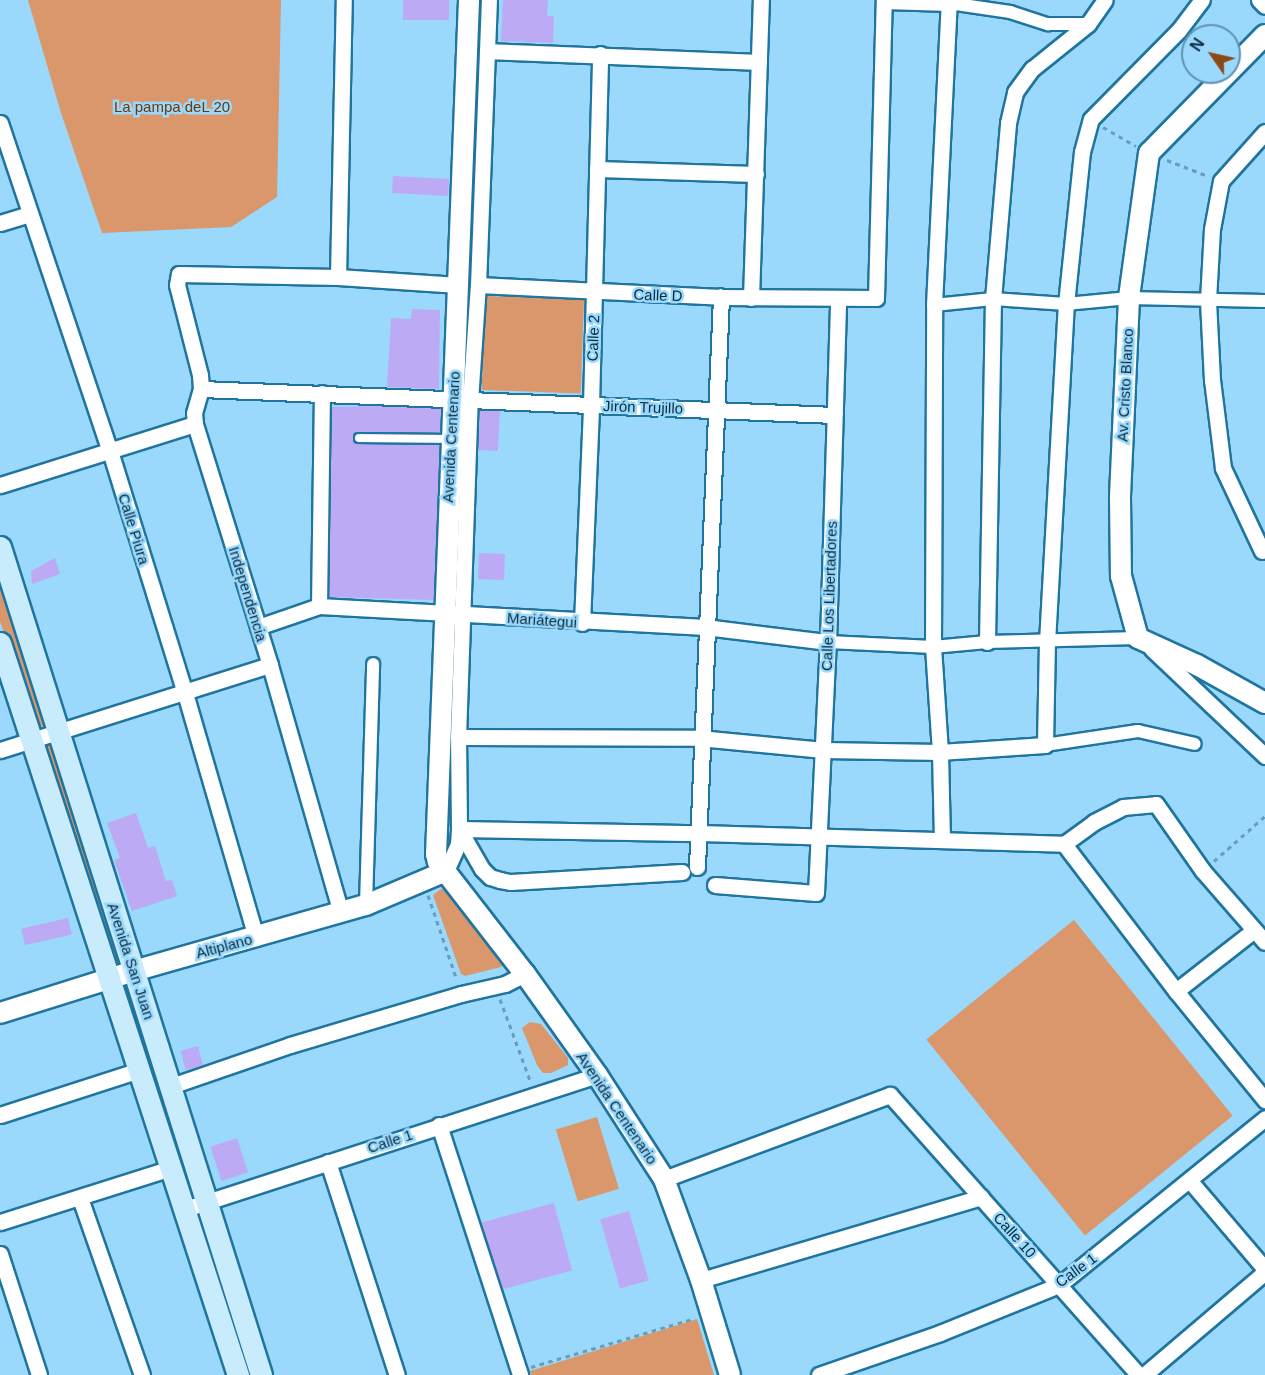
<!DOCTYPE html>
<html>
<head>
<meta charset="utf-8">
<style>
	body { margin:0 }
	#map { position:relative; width:1265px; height:1375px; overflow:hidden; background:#9ad8fc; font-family:Helvetica,sans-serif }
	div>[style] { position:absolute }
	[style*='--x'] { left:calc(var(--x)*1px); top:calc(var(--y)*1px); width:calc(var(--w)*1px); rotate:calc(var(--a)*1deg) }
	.green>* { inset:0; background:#d9976b; transform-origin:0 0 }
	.building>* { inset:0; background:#bcabf4; transform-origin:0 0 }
	.path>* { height:3px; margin-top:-1.5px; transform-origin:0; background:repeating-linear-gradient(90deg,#689dbb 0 4.5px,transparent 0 9px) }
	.roads { filter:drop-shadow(2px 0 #1f759e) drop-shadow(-2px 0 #1f759e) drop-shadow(0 2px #1f759e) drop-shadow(0 -2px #1f759e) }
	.service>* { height:8px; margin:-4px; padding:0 4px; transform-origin:4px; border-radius:4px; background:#fff }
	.pedestrian>* { height:12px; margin:-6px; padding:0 6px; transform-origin:6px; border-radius:6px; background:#fff }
	.minor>* { height:15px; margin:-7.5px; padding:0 7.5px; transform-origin:7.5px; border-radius:7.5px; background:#fff }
	.tertiary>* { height:20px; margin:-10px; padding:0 10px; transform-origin:10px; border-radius:10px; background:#fff }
	.secondary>* { height:21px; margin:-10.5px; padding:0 10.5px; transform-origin:10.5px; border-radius:10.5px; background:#c9ecfd }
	span { translate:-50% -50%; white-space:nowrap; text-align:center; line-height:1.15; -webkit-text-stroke:5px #9ad8fc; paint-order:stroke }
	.park-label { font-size:15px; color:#6f3706 }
	.street-label { font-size:15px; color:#092c3e }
	.north { position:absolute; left:1181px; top:24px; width:60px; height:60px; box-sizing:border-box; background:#9ad8fc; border:2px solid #6093b0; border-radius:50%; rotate:304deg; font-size:16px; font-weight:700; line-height:24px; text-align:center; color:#092c3e }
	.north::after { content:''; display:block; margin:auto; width:21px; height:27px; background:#8b4a15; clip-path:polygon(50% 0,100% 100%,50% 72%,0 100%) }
</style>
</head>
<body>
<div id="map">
	<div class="green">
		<i style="clip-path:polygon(28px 0,281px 0,277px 197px,231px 227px,102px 233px,61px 113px)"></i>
		<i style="left:474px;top:0;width:11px;height:273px"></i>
		<i style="left:485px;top:296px;width:99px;height:94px;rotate:2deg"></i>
		<i style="clip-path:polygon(0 572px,47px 725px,37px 727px,34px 725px,0 621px)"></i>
		<i style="clip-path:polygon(55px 739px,128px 963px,115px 967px,43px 746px,46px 741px)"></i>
		<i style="clip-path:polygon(441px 889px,448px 889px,505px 962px,501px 967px,465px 976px,461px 974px,433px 895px)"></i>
		<i style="left:1074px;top:920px;width:252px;height:190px;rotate:51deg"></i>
		<i style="clip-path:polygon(132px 982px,201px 1195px,192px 1198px,121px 988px,122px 984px)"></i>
		<i style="clip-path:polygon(530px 1022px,541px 1024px,568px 1058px,568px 1065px,551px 1073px,543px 1073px,537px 1065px,522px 1028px)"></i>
		<i style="left:597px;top:1117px;width:75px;height:43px;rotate:73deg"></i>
		<i style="clip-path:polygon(697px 1319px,714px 1375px,531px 1375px,530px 1371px)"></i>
	</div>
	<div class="building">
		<i style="left:403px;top:0;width:46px;height:20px"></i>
		<i style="clip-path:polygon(503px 0,548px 0,547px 16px,554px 16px,553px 43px,501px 41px)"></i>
		<i style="left:393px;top:176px;width:56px;height:17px;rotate:3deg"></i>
		<i style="clip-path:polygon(412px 309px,440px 310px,439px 389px,387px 387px,391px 318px,411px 319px)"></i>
		<i style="clip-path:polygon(385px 406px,441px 409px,440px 433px,359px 432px,353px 437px,359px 444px,440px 445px,434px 600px,329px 597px,332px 407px)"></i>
		<i style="left:480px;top:410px;width:20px;height:40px;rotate:3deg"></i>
		<i style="left:479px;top:553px;width:26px;height:26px;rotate:2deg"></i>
		<i style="clip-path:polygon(55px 558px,60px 574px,32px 584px,31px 571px)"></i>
		<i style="clip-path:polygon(136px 813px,148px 848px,155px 846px,166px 881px,172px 880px,177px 896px,132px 911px,114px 860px,120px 858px,107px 823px)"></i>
		<i style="left:68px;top:918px;width:17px;height:48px;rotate:77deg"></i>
		<i style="left:198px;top:1046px;width:20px;height:18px;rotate:75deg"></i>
		<i style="left:237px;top:1138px;width:36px;height:28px;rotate:72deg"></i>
		<i style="left:554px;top:1203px;width:70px;height:75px;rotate:75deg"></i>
		<i style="left:629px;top:1211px;width:72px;height:30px;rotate:74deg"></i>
	</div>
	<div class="path">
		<i style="--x:1103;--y:127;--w:38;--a:30"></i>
		<i style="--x:1167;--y:160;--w:44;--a:21.3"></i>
		<i style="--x:1214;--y:861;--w:68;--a:-41.4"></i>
		<i style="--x:428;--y:895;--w:90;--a:71.2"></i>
		<i style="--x:500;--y:999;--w:90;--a:69.7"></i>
		<i style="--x:531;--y:1367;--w:171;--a:-16.6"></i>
	</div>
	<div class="roads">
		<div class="service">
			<i style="--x:359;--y:438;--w:91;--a:0.6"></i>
		</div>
		<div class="pedestrian">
			<i style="--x:949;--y:3;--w:62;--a:8.4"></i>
			<i style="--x:1010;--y:12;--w:40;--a:18"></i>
			<i style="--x:1048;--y:24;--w:40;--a:0"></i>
			<i style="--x:934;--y:305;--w:59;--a:-5.8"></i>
			<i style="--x:993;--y:299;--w:73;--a:3.9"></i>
			<i style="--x:1066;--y:304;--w:63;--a:-5.4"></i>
			<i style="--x:1129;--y:298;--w:136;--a:1.3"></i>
			<i style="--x:828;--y:642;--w:105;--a:2.7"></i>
			<i style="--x:933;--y:647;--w:54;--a:-5.3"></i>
			<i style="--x:987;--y:642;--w:151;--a:-1.5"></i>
			<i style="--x:1045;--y:745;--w:94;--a:-8.6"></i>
			<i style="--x:1138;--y:731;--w:58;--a:12.8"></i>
			<i style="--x:366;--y:905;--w:241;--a:-88.3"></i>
		</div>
		<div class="minor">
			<i style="--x:1259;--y:0;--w:8;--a:45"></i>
			<i style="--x:884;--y:1;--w:65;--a:1.8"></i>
			<i style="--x:487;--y:51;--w:272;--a:2.3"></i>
			<i style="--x:0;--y:123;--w:346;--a:71.5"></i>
			<i style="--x:110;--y:451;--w:253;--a:72.8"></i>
			<i style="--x:185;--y:693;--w:255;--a:73.8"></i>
			<i style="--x:597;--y:169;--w:159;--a:1.8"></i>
			<i style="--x:0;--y:223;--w:30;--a:-17"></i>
			<i style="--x:338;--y:277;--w:277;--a:-88.8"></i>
			<i style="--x:478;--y:285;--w:243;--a:2.8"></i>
			<i style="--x:721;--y:297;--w:155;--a:0.4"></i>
			<i style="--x:876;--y:298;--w:298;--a:-88.5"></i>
			<i style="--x:751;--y:298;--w:298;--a:-88.1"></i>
			<i style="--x:201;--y:389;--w:634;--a:2.35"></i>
			<i style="--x:0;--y:485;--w:204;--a:-17.4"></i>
			<i style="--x:1262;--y:551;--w:92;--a:-115.2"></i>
			<i style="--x:1223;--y:468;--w:89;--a:-97.1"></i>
			<i style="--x:1212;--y:380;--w:80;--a:-92.9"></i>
			<i style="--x:1208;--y:300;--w:71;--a:-86.8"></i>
			<i style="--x:1212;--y:229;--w:49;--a:-79.4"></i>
			<i style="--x:1221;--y:181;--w:66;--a:-48.1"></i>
			<i style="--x:319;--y:606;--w:213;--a:-89.2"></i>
			<i style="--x:582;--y:623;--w:218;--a:-87.6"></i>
			<i style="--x:591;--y:405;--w:351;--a:-88.5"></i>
			<i style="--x:258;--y:627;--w:65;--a:-19"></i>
			<i style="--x:319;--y:606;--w:387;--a:3.1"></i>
			<i style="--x:705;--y:627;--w:124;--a:7"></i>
			<i style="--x:987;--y:642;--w:343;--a:-89"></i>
			<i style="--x:993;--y:299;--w:177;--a:-85.1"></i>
			<i style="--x:1008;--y:123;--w:32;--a:-77"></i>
			<i style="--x:1015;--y:92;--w:29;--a:-54"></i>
			<i style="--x:1032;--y:69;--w:72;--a:-38.8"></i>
			<i style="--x:1088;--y:24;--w:29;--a:-55"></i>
			<i style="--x:1152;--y:649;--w:156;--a:43.4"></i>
			<i style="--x:458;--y:737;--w:241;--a:0.2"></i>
			<i style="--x:699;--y:738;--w:125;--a:5.5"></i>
			<i style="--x:823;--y:750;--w:117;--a:1"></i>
			<i style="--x:940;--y:752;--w:105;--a:-3.8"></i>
			<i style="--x:1045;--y:745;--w:103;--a:-88.9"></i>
			<i style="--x:1047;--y:642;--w:339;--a:-86.8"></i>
			<i style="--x:1066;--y:304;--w:153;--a:-84"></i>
			<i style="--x:1082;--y:152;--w:34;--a:-75"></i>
			<i style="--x:1091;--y:119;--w:125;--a:-45.3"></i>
			<i style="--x:1179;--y:30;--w:38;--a:-53"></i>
			<i style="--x:0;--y:750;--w:283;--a:-17.5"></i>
			<i style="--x:942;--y:840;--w:88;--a:-91.3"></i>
			<i style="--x:940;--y:752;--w:105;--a:-93.8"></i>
			<i style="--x:933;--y:647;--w:342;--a:-89.8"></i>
			<i style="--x:934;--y:305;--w:305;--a:-87.2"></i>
			<i style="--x:1064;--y:844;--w:37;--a:-36"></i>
			<i style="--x:1094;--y:822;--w:33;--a:-27"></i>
			<i style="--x:1123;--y:807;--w:33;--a:-5"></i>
			<i style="--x:1156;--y:804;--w:82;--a:55"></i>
			<i style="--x:1203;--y:871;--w:94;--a:48.9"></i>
			<i style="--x:697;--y:867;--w:571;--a:-87.59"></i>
			<i style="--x:446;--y:871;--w:30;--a:-66"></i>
			<i style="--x:458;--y:844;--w:15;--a:-86"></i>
			<i style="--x:459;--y:829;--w:92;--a:-90.6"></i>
			<i style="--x:458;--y:737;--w:336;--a:-88"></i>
			<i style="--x:470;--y:401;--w:116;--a:-86.1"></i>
			<i style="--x:478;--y:285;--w:285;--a:-87.8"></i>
			<i style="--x:682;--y:872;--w:172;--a:176.7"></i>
			<i style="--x:510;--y:882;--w:10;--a:-169"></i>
			<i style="--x:500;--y:880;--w:10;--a:-163"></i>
			<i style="--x:490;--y:877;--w:11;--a:-135"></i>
			<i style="--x:482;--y:869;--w:46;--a:-119.9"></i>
			<i style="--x:459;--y:829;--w:240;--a:1"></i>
			<i style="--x:699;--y:833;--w:365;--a:1.7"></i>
			<i style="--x:1064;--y:844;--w:185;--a:52.7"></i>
			<i style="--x:1176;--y:991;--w:141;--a:50.8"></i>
			<i style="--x:715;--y:885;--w:101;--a:4.5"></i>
			<i style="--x:816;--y:893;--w:251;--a:-87.3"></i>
			<i style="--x:828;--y:642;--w:343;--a:-88.3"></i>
			<i style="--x:341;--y:913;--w:258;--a:-106"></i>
			<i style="--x:270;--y:665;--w:252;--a:-107.3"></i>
			<i style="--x:195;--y:424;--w:11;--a:-95"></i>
			<i style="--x:194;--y:413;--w:25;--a:-74"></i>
			<i style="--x:201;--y:389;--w:14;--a:-94"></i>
			<i style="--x:200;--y:375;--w:93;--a:-104.3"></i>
			<i style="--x:177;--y:285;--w:11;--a:-80"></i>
			<i style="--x:179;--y:274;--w:159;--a:1.1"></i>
			<i style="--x:338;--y:277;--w:121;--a:3.8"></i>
			<i style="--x:1176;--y:991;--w:99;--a:-38"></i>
			<i style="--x:171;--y:1086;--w:126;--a:-19"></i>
			<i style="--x:290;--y:1045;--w:178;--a:-16.6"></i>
			<i style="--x:461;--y:994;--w:45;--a:-12.8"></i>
			<i style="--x:505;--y:984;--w:22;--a:-27"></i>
			<i style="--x:0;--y:1115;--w:146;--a:-17.9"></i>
			<i style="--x:439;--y:1125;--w:263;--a:72"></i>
			<i style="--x:328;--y:1162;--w:224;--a:72.1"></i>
			<i style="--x:664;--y:1179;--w:241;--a:-20.4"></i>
			<i style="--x:890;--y:1095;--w:375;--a:48.4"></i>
			<i style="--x:1190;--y:1181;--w:116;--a:49.6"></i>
			<i style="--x:80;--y:1198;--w:188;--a:70.7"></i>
			<i style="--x:185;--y:1209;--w:433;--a:-18"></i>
			<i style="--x:0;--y:1222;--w:179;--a:-17.5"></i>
			<i style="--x:0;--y:1254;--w:127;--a:72.1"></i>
			<i style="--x:701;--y:1280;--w:292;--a:-16.5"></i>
			<i style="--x:819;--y:1375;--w:128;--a:-19.1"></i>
			<i style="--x:940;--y:1333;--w:128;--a:-22"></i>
			<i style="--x:1059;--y:1285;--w:265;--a:-39"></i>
			<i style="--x:1144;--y:1375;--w:159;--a:-40.4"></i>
		</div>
		<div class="tertiary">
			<i style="--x:469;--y:0;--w:855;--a:92.21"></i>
			<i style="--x:436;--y:854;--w:8;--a:76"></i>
			<i style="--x:438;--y:862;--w:142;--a:52.2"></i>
			<i style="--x:525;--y:974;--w:124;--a:54.5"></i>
			<i style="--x:597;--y:1075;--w:124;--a:57.2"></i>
			<i style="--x:664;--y:1179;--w:108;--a:69.9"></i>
			<i style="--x:701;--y:1280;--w:99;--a:73"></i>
			<i style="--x:1265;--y:35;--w:165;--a:134.5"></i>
			<i style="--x:1149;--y:153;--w:146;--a:97.9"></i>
			<i style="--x:1129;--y:298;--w:200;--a:92.6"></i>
			<i style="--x:1120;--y:498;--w:78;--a:89.3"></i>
			<i style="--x:1121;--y:576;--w:64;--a:74.7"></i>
			<i style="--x:1138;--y:638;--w:65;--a:24.6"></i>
			<i style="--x:1197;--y:665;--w:78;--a:29.2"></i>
			<i style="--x:0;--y:1013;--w:140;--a:-17.4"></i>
			<i style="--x:134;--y:971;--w:241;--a:-15.9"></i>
			<i style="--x:366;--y:905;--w:87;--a:-23"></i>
		</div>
		<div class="secondary">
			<i style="--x:0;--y:547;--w:868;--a:72.5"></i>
			<i style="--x:0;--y:643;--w:770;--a:71.99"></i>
		</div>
	</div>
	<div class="park-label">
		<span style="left:172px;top:107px">La pampa deL 20</span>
	</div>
	<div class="street-label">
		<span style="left:658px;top:295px;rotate:2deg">Calle D</span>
		<span style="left:593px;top:338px;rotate:-88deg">Calle 2</span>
		<span style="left:1125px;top:385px;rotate:-87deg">Av. Cristo Blanco</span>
		<span style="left:643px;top:407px;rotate:2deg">Jirón Trujillo</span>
		<span style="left:451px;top:437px;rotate:-87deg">Avenida Centenario</span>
		<span style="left:134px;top:529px;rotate:73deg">Calle Piura</span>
		<span style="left:248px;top:594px;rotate:73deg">Independencia</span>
		<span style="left:829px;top:596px;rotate:-88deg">Calle Los Libertadores</span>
		<span style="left:542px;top:620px;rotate:4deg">Mariátegui</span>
		<span style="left:224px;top:946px;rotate:-15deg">Altiplano</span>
		<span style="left:131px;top:961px;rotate:72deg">Avenida San Juan</span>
		<span style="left:617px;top:1108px;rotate:56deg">Avenida Centenario</span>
		<span style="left:390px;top:1141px;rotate:-18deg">Calle 1</span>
		<span style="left:1015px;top:1235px;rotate:48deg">Calle 10</span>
		<span style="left:1076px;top:1270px;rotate:-36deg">Calle 1</span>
	</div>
	<div class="north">N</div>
</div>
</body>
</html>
